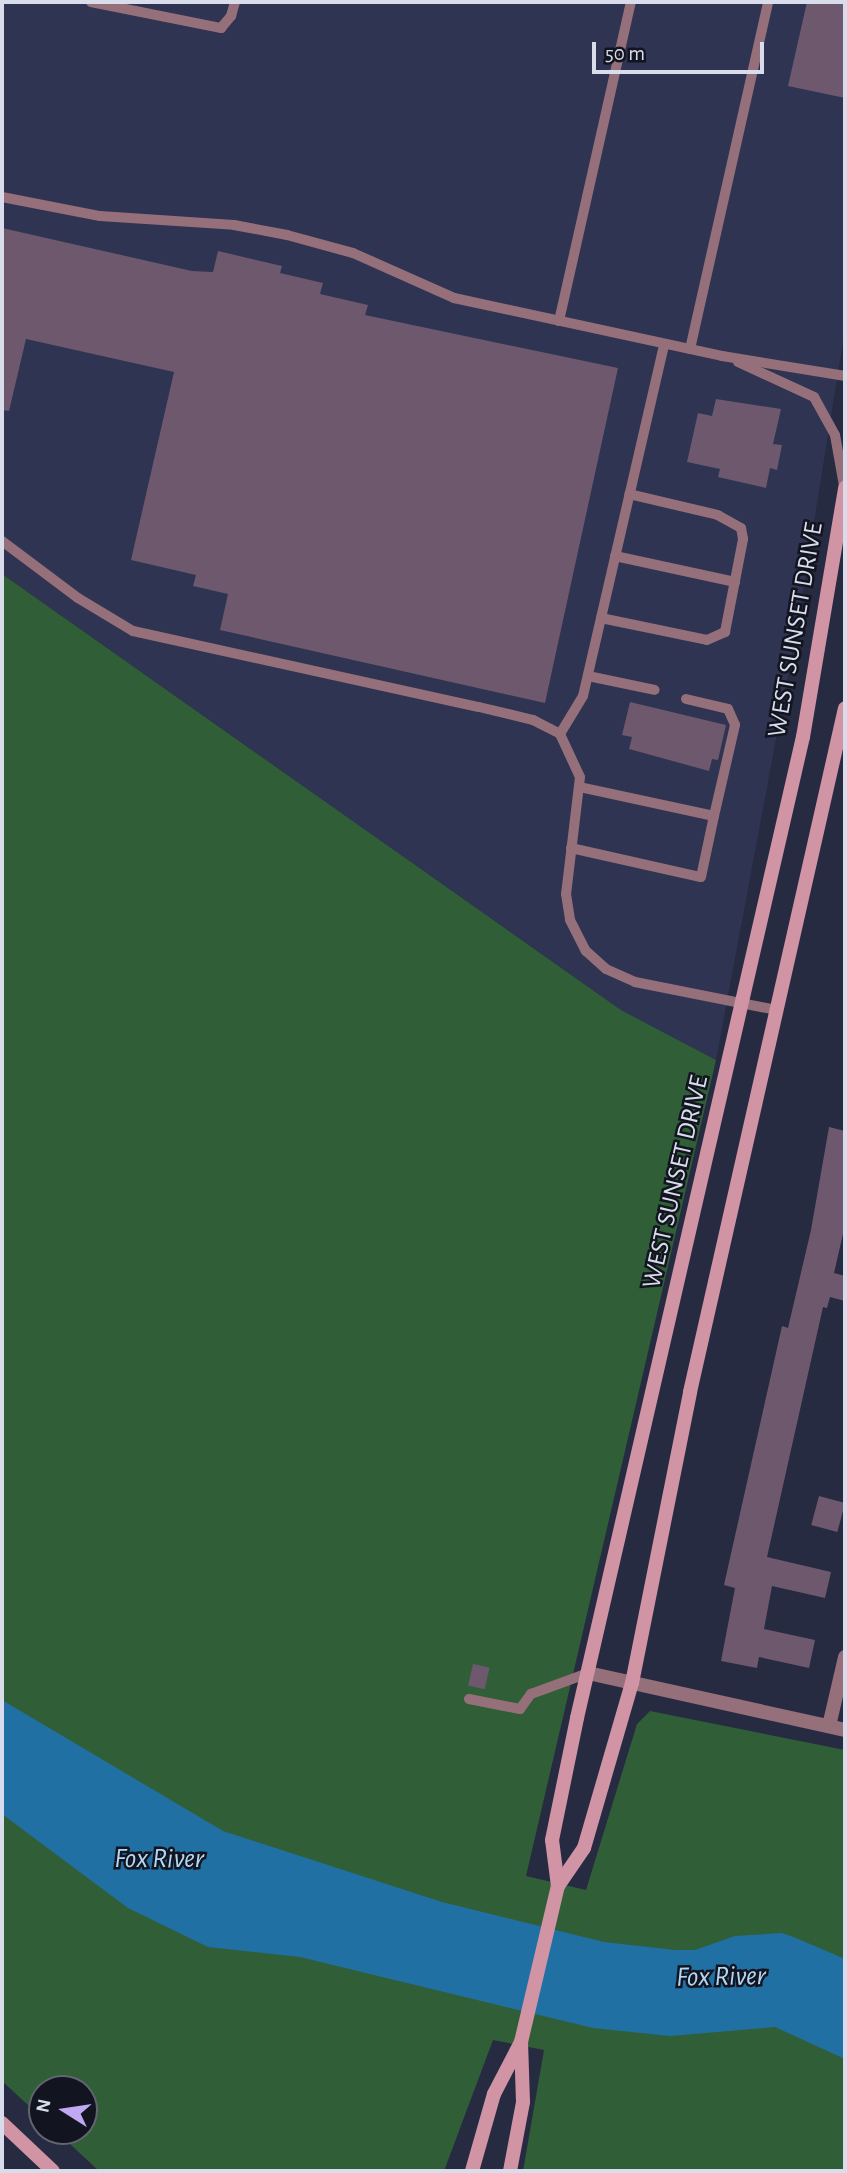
<!DOCTYPE html>
<html>
<head>
<meta charset="utf-8">
<style>
	body { margin:0 }
	#map { position:relative; width:847px; height:2173px; overflow:hidden; background:#262b42; font-family:"Alegreya Sans",sans-serif }
	div>[style] { position:absolute }
	[style*='--x'] { left:calc(var(--x)*1px); top:calc(var(--y)*1px); width:calc(var(--w)*1px); rotate:calc(var(--a)*1deg) }
	.built>* { inset:0; background:#2e3451 }
	.green>* { inset:0; background:#305e37 }
	.water>* { inset:0; background:#2070a4 }
	.building>* { inset:0; background:#6e586d; transform-origin:0 0 }
	.service>* { height:10px; margin:-5px; padding:0 5px; transform-origin:5px; border-radius:5px; background:#956f7a }
	.minor>* { height:14px; margin:-7px; padding:0 7px; transform-origin:7px; border-radius:7px; background:#956f7a }
	.tertiary>* { height:14px; margin:-7px; padding:0 7px; transform-origin:7px; border-radius:7px; background:#956f7a }
	.secondary>* { height:14px; margin:-7px; padding:0 7px; transform-origin:7px; border-radius:7px; background:#d194a5 }
	span { translate:-50% -50%; white-space:nowrap; text-align:center; line-height:1.15; -webkit-text-stroke:5px #12141f; paint-order:stroke }
	.street-label { font-size:26px; color:#d8dceb }
	.water-label { font-size:28px; color:#b2d7f4; font-style:italic }
	.frame { position:absolute; inset:0; border:4px solid #d8dceb; pointer-events:none }
	.north { position:absolute; left:28px; top:2075px; width:70px; height:70px; box-sizing:border-box; background:#12141f; border:2px solid #616471; border-radius:50%; rotate:282deg; font-size:19px; font-weight:700; line-height:28px; text-align:center; color:#d8dceb }
	.north::after { content:''; display:block; margin:auto; width:24px; height:32px; background:#c1a8f3; clip-path:polygon(50% 0,100% 100%,50% 72%,0 100%) }
	.scale { position:absolute; left:592px; top:42px; width:172px; height:32px; box-sizing:border-box; border:4px solid #d8dceb; border-top:0; padding-left:9px; font-size:21px; line-height:24px; white-space:nowrap; color:#d8dceb; -webkit-text-stroke:5px #12141f; paint-order:stroke }
</style>
</head>
<body>
<div id="map">
	<div class="built">
		<i style="clip-path:polygon(2px 2px,845px 2px,845px 329px,799px 616px,716px 1060px,621px 1010px,2px 574px)"></i>
	</div>
	<div class="green">
		<i style="clip-path:polygon(2px 574px,621px 1010px,716px 1060px,526px 1876px,586px 1890px,637px 1724px,650px 1711px,845px 1750px,845px 2171px,523px 2171px,544px 2050px,493px 2040px,444px 2171px,99px 2171px,56px 2131px,84px 2131px,84px 2089px,42px 2089px,42px 2118px,2px 2081px)"></i>
	</div>
	<div class="water">
		<i style="clip-path:polygon(2px 1700px,223px 1831px,442px 1902px,604px 1942px,675px 1950px,695px 1950px,735px 1936px,782px 1933px,796px 1938px,845px 1959px,845px 2059px,775px 2027px,670px 2036px,593px 2028px,300px 1957px,208px 1947px,128px 1908px,2px 1814px)"></i>
	</div>
	<div class="building">
		<i style="clip-path:polygon(807px 2px,845px 2px,845px 98px,788px 86px)"></i>
		<i style="clip-path:polygon(2px 228px,192px 271px,213px 272px,218px 251px,282px 266px,280px 273px,323px 283px,320px 294px,368px 305px,365px 315px,618px 368px,545px 703px,220px 630px,228px 594px,193px 586px,196px 575px,131px 560px,174px 372px,26px 339px,9px 411px,2px 410px)"></i>
		<i style="clip-path:polygon(716px 399px,781px 409px,773px 444px,782px 445px,777px 470px,770px 468px,766px 488px,718px 477px,720px 469px,687px 462px,698px 413px,712px 416px)"></i>
		<i style="clip-path:polygon(630px 702px,726px 725px,718px 760px,712px 759px,709px 771px,629px 749px,632px 737px,622px 735px)"></i>
		<i style="clip-path:polygon(829px 1127px,845px 1131px,845px 1225px,834px 1273px,845px 1276px,845px 1301px,830px 1297px,827px 1308px,823px 1307px,767px 1557px,831px 1572px,825px 1598px,772px 1586px,764px 1629px,815px 1640px,809px 1668px,759px 1657px,757px 1668px,721px 1661px,735px 1588px,724px 1585px,782px 1326px,788px 1328px,811px 1230px)"></i>
		<i style="left:819px;top:1496px;width:27px;height:30px;rotate:15deg"></i>
		<i style="left:473px;top:1664px;width:17px;height:22px;rotate:13deg"></i>
	</div>
	<div class="service">
		<i style="--x:91;--y:2;--w:133;--a:11.3"></i>
		<i style="--x:221;--y:28;--w:16;--a:-50"></i>
		<i style="--x:231;--y:16;--w:15;--a:-74"></i>
		<i style="--x:2;--y:197;--w:100;--a:11"></i>
		<i style="--x:100;--y:216;--w:134;--a:3.8"></i>
		<i style="--x:234;--y:225;--w:54;--a:10.7"></i>
		<i style="--x:287;--y:235;--w:68;--a:15.3"></i>
		<i style="--x:353;--y:253;--w:111;--a:24"></i>
		<i style="--x:454;--y:298;--w:274;--a:12.2"></i>
		<i style="--x:722;--y:356;--w:125;--a:9.2"></i>
		<i style="--x:559;--y:321;--w:327;--a:-77.3"></i>
		<i style="--x:690;--y:349;--w:356;--a:-77.3"></i>
		<i style="--x:738;--y:362;--w:84;--a:24.7"></i>
		<i style="--x:814;--y:397;--w:43;--a:61.1"></i>
		<i style="--x:835;--y:435;--w:57;--a:79.9"></i>
		<i style="--x:2;--y:541;--w:95;--a:36.9"></i>
		<i style="--x:78;--y:598;--w:64;--a:31"></i>
		<i style="--x:133;--y:631;--w:354;--a:12.4"></i>
		<i style="--x:479;--y:707;--w:56;--a:13.5"></i>
		<i style="--x:533;--y:720;--w:30;--a:27"></i>
		<i style="--x:560;--y:734;--w:47;--a:65.1"></i>
		<i style="--x:580;--y:777;--w:118;--a:96.8"></i>
		<i style="--x:566;--y:894;--w:26;--a:81"></i>
		<i style="--x:570;--y:920;--w:35;--a:63"></i>
		<i style="--x:586;--y:951;--w:27;--a:42"></i>
		<i style="--x:606;--y:969;--w:32;--a:24"></i>
		<i style="--x:635;--y:982;--w:145;--a:11.2"></i>
		<i style="--x:615;--y:556;--w:123;--a:12.2"></i>
		<i style="--x:601;--y:618;--w:108;--a:11.7"></i>
		<i style="--x:707;--y:640;--w:20;--a:-24"></i>
		<i style="--x:725;--y:632;--w:95;--a:-79"></i>
		<i style="--x:743;--y:539;--w:11;--a:-100"></i>
		<i style="--x:741;--y:528;--w:26;--a:-151"></i>
		<i style="--x:718;--y:515;--w:91;--a:-166.7"></i>
		<i style="--x:588;--y:676;--w:68;--a:11.8"></i>
		<i style="--x:686;--y:699;--w:43;--a:13.4"></i>
		<i style="--x:728;--y:709;--w:17;--a:66"></i>
		<i style="--x:735;--y:725;--w:93;--a:103"></i>
		<i style="--x:560;--y:734;--w:44;--a:-58.8"></i>
		<i style="--x:583;--y:696;--w:361;--a:-77"></i>
		<i style="--x:571;--y:848;--w:133;--a:12.6"></i>
		<i style="--x:701;--y:877;--w:62;--a:-78"></i>
		<i style="--x:714;--y:816;--w:137;--a:-167.8"></i>
		<i style="--x:469;--y:1699;--w:52;--a:11.1"></i>
		<i style="--x:520;--y:1709;--w:19;--a:-54"></i>
		<i style="--x:531;--y:1694;--w:61;--a:-20.2"></i>
	</div>
	<div class="minor">
		<i style="--x:829;--y:1726;--w:71;--a:-76.9"></i>
	</div>
	<div class="tertiary">
		<i style="--x:588;--y:1673;--w:263;--a:12.5"></i>
	</div>
	<div class="secondary">
		<i style="--x:558;--y:1886;--w:46;--a:-97.4"></i>
		<i style="--x:552;--y:1840;--w:125;--a:-78.4"></i>
		<i style="--x:577;--y:1718;--w:1007;--a:-77.03"></i>
		<i style="--x:803;--y:737;--w:253;--a:-80.4"></i>
		<i style="--x:2;--y:2123;--w:70;--a:43.3"></i>
		<i style="--x:472;--y:2171;--w:80;--a:-74.1"></i>
		<i style="--x:494;--y:2094;--w:59;--a:-62.6"></i>
		<i style="--x:521;--y:2042;--w:160;--a:-76.7"></i>
		<i style="--x:558;--y:1886;--w:46;--a:-55.6"></i>
		<i style="--x:584;--y:1848;--w:172;--a:-73.8"></i>
		<i style="--x:632;--y:1683;--w:297;--a:-78.7"></i>
		<i style="--x:690;--y:1392;--w:701;--a:-77.23"></i>
		<i style="--x:510;--y:2171;--w:70;--a:-79.3"></i>
		<i style="--x:523;--y:2102;--w:59;--a:-91.9"></i>
	</div>
	<div class="street-label">
		<span style="left:796px;top:630px;rotate:-80deg">WEST SUNSET DRIVE</span>
		<span style="left:676px;top:1182px;rotate:-77deg">WEST SUNSET DRIVE</span>
	</div>
	<div class="water-label">
		<span style="left:159px;top:1859px">Fox River</span>
		<span style="left:721px;top:1977px;rotate:-1deg">Fox River</span>
	</div>
	<div class="frame"></div>
	<div class="north">N</div>
	<div class="scale">50 m</div>
</div>
</body>
</html>
